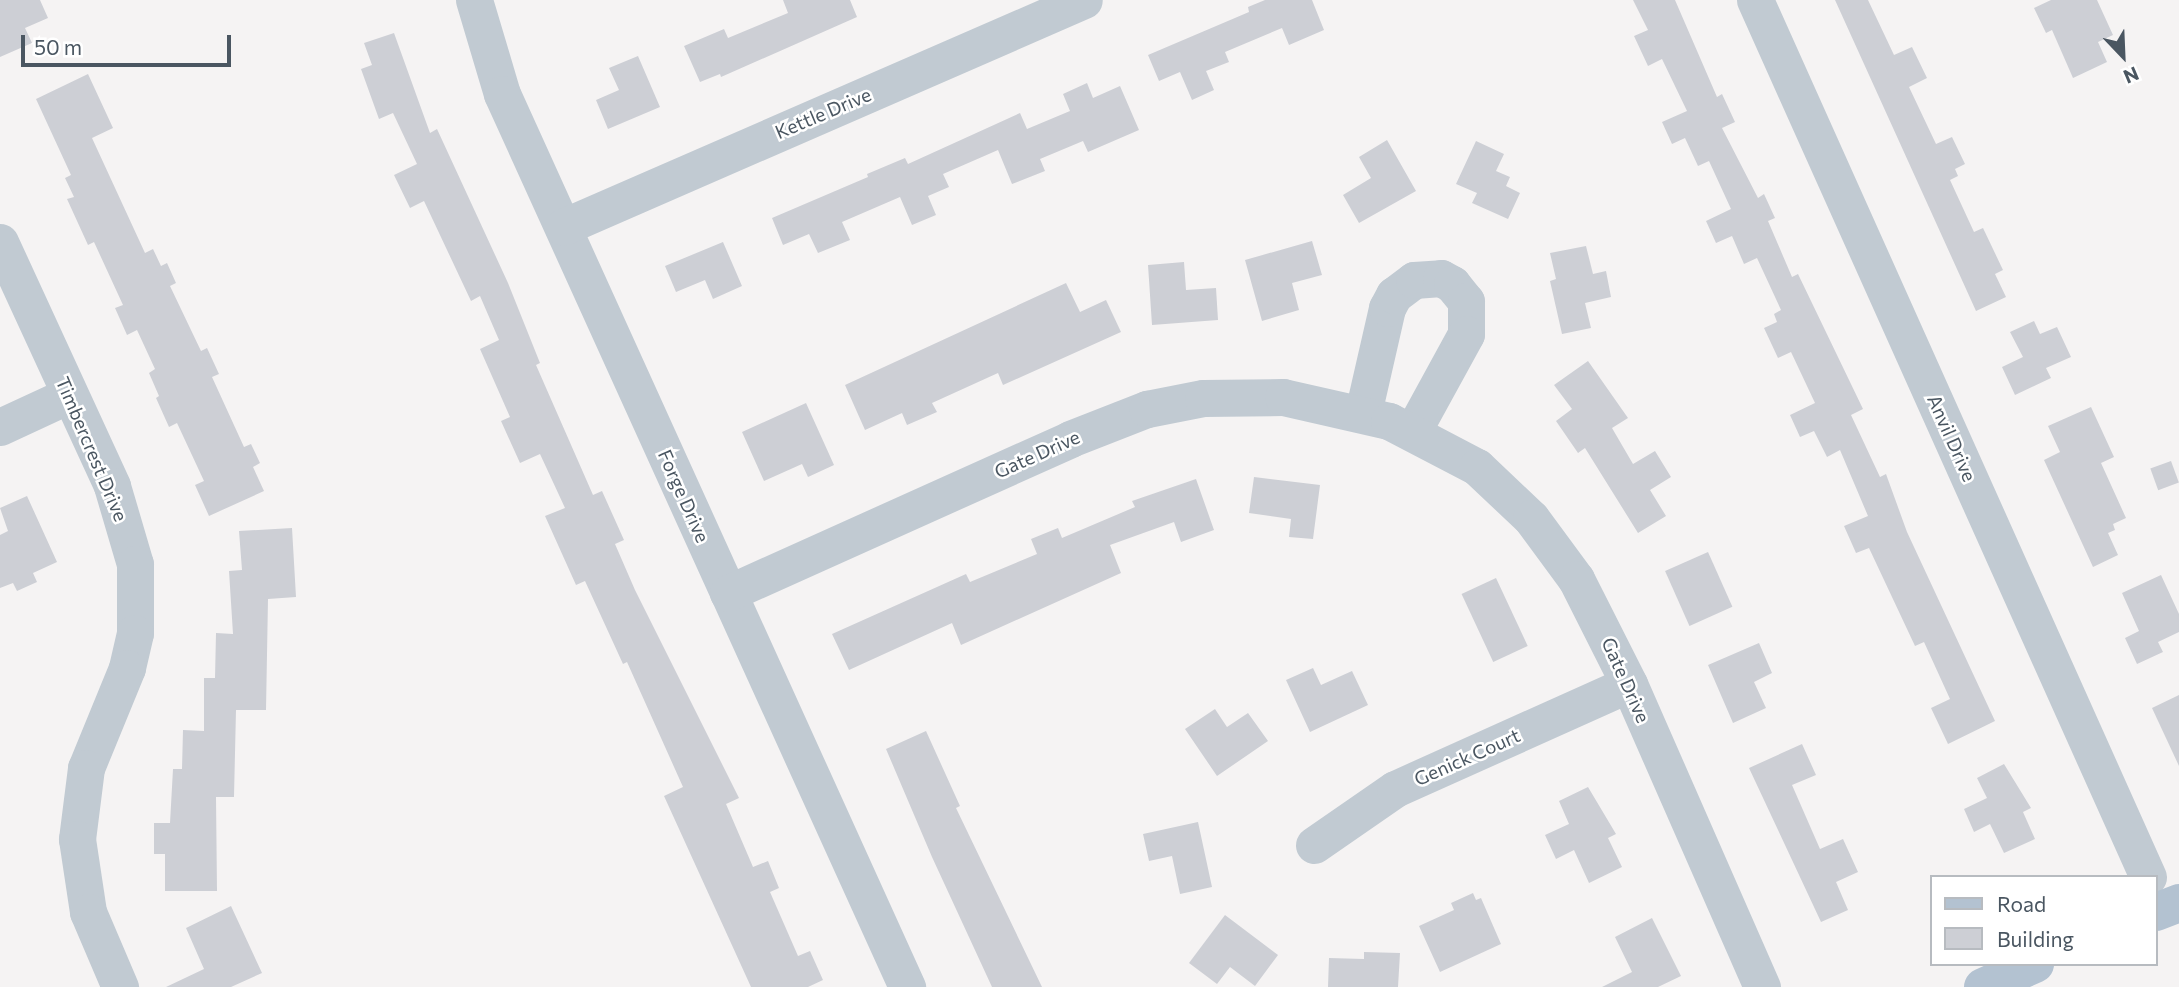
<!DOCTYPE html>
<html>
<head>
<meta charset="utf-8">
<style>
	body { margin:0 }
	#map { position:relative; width:2179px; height:987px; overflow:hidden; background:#f5f3f3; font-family:Commissioner,sans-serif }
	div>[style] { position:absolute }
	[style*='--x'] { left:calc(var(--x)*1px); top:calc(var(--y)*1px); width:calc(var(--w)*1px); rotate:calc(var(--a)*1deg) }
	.building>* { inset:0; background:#cdcfd5; transform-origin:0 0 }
	.minor>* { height:37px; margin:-18.5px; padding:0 18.5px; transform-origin:18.5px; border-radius:18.5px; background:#c1cad2 }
	.major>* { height:38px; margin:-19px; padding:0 19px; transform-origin:19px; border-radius:19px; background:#b3c2d1 }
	span { translate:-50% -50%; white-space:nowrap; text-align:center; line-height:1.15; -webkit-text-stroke:5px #fff; paint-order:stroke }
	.street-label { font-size:19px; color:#4a5661 }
	.legend { position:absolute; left:1930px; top:875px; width:228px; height:91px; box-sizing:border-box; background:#fff; border:2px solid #b7bbc0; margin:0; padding:9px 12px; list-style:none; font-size:21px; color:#4a5661 }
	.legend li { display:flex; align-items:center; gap:14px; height:35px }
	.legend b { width:35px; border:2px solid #b7bbc0 }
	.north { position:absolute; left:2088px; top:21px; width:70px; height:70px; -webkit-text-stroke:5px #fff; paint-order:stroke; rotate:157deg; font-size:19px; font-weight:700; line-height:28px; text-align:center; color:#4a5661 }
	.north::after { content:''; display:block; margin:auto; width:24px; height:32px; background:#4a5661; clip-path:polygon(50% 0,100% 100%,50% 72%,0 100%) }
	.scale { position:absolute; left:21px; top:35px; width:210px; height:32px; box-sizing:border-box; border:4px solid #4a5661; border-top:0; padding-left:9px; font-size:21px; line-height:24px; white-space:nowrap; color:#4a5661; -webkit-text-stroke:5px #fff; paint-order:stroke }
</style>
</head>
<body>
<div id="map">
	<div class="building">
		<i style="clip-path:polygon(0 0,40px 0,48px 18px,25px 28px,32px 43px,0 57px)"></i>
		<i style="clip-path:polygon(783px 0,850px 0,857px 17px,721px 77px,720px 74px,700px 82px,684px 46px,724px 29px,728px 38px,788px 13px)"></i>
		<i style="clip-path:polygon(1265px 0,1312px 0,1324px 30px,1289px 45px,1282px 28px,1225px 52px,1229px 62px,1206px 71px,1214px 90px,1192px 100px,1180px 72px,1159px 81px,1148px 55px,1249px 12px,1248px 7px)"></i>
		<i style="clip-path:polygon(1633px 0,1675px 0,1717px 97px,1722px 94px,1735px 122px,1722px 128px,1758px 198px,1764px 194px,1775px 218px,1768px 221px,1792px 277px,1798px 274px,1863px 409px,1851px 415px,1880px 477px,1886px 474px,1907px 532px,1995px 721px,1948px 744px,1931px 708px,1950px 699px,1924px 642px,1915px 646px,1869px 548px,1856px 553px,1844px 526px,1868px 516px,1840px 450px,1827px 457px,1814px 431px,1800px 437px,1790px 415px,1815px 403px,1791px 352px,1778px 358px,1764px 328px,1777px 322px,1774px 314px,1781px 310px,1757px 258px,1744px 264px,1732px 236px,1716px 243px,1706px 221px,1731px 209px,1709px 161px,1698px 166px,1685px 138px,1672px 144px,1662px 122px,1687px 111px,1662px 59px,1648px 66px,1634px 36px,1648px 30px)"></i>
		<i style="clip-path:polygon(1835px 0,1868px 0,1894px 55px,1912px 47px,1927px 78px,1909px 87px,1936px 144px,1952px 137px,1965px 164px,1955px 169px,1958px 176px,1950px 180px,1974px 232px,1983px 228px,2003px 270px,1995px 274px,2006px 297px,1976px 311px)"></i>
		<i style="clip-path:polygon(2051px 0,2097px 0,2113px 35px,2098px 42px,2107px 62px,2073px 78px,2052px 30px,2046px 33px,2034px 8px)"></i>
		<i style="clip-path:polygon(394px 33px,430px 133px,437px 129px,508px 283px,540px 363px,536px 365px,593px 495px,602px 491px,624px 540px,615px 544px,635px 590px,739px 798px,726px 804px,753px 867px,768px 861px,779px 888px,770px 892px,798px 956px,810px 951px,823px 980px,808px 987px,751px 987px,664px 796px,683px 787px,627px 662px,623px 664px,585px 581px,576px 585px,545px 516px,565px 508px,540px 454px,520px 463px,501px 421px,510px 417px,480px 349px,499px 340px,480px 296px,471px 301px,424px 201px,410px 208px,394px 175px,417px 164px,393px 113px,379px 119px,361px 69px,372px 65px,364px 43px)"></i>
		<i style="clip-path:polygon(638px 56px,660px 107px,608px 129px,596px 100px,619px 90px,609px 68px)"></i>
		<i style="clip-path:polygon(88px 74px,113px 128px,92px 138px,145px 253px,153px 249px,161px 266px,167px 263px,176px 283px,170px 286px,201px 351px,207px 348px,219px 374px,212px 377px,244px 447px,251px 444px,260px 463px,253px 467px,264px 491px,209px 516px,195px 485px,204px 481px,177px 423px,169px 427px,156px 398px,159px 396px,149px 373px,155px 369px,137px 330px,127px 335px,115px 308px,123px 305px,94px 242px,88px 245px,67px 199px,74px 197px,65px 178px,71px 175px,36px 99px)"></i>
		<i style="clip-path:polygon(1087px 83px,1093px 98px,1120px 86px,1139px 130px,1088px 152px,1083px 141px,1040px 159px,1045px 171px,1012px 184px,998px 150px,943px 174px,949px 187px,928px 196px,936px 215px,912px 225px,900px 197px,842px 222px,850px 240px,818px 253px,809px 234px,783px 245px,772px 218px,868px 177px,867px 174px,905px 158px,908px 164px,1020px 113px,1027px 129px,1070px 111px,1063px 94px)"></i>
		<i style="clip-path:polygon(1387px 140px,1416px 191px,1359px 223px,1343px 195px,1371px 178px,1359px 157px)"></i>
		<i style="clip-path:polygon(1476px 141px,1504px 154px,1496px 171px,1510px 177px,1506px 186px,1520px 193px,1508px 219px,1472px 203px,1477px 193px,1456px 184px)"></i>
		<i style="clip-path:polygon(1312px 241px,1322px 275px,1292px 283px,1299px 310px,1262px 321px,1245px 260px)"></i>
		<i style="clip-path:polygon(723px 242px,742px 286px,713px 299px,705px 280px,676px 292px,665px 266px)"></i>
		<i style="clip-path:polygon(1586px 246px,1593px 274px,1606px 271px,1611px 297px,1585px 303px,1591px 328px,1562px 334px,1550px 281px,1556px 279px,1550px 253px)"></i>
		<i style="clip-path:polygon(1184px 262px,1186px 290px,1216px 288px,1218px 320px,1152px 325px,1148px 265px)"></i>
		<i style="clip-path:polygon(1066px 283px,1080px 312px,1106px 300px,1121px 332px,1003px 385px,998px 373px,932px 403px,937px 412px,907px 425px,902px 413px,865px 430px,845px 385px)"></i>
		<i style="clip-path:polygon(2034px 321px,2040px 334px,2057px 327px,2071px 357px,2046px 368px,2051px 378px,2015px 395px,2002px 367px,2023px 357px,2010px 332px)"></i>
		<i style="clip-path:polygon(1588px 361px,1628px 418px,1612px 428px,1633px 464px,1655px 451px,1671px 477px,1650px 490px,1666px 516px,1638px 533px,1585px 448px,1578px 453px,1556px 421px,1572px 409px,1554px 385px)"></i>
		<i style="clip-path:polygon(806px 403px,834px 465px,808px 477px,802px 464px,764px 481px,742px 432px)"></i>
		<i style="clip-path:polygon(2091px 407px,2114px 457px,2101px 463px,2126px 518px,2113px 524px,2115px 530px,2108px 533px,2118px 555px,2093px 567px,2044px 460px,2060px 452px,2048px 426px)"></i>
		<i style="left:2171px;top:461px;width:23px;height:22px;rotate:70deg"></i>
		<i style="clip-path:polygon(1254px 477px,1320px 485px,1313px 539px,1289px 537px,1291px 519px,1249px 513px)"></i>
		<i style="clip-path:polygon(1196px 479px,1214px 530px,1181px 542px,1174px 522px,1110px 545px,1121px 573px,961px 645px,952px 623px,849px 670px,832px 634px,966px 574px,970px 582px,1037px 554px,1031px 539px,1058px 528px,1062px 538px,1135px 507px,1132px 501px)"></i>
		<i style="clip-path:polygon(27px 496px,57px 562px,33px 573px,37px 582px,17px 591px,13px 583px,0 588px,0 535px,8px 531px,0 508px)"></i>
		<i style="clip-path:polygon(292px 528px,296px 597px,268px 599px,266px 710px,236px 710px,234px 797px,216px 797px,217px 891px,165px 891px,165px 854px,154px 854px,154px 823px,170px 823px,173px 769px,182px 769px,183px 730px,204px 731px,204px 678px,215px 678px,216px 633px,233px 634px,229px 571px,242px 570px,239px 531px)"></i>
		<i style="left:1708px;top:552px;width:60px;height:47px;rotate:66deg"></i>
		<i style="clip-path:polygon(2161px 575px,2179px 614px,2179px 632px,2158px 642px,2163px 652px,2137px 664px,2125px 638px,2139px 631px,2122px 593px)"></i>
		<i style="left:1496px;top:578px;width:75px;height:38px;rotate:65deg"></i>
		<i style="clip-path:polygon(1759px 643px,1772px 673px,1754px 682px,1766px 708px,1733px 723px,1708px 665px)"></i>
		<i style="clip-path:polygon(1313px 668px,1321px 685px,1352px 671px,1368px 705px,1310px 732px,1286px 680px)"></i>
		<i style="clip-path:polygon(2179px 695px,2179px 766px,2152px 708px)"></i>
		<i style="clip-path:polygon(1215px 709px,1227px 727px,1248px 713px,1268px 741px,1217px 776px,1185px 729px)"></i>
		<i style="clip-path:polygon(926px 731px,960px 806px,956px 808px,1042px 987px,992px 987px,932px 857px,886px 749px)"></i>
		<i style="clip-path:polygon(1802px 744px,1816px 775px,1792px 785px,1820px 849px,1843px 839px,1858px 872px,1836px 882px,1848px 910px,1821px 922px,1749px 768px)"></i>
		<i style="clip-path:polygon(2004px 764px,2031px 808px,2023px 812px,2035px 839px,2004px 853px,1990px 824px,1974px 832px,1964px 809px,1987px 798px,1977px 778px)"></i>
		<i style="clip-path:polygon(1588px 787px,1616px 834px,1608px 838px,1622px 867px,1589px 883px,1574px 850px,1556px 859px,1545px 835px,1569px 824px,1559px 801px)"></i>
		<i style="clip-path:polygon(1198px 822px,1212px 887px,1180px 894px,1172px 856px,1149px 861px,1143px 834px)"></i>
		<i style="clip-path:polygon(1473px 893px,1476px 900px,1481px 898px,1501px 944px,1440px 972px,1419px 926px,1454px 910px,1451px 903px)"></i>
		<i style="clip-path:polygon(231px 906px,262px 973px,231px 987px,166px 987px,204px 969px,186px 928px)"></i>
		<i style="clip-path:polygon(1225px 915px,1278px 955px,1255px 986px,1230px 967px,1217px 984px,1189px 963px)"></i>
		<i style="clip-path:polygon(1652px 918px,1681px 976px,1658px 987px,1602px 987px,1632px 972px,1615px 937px)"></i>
		<i style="clip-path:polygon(1364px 952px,1400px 953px,1398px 987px,1328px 987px,1329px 958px,1364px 959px)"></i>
	</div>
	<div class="minor">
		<i style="--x:474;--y:0;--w:98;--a:73.4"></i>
		<i style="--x:502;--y:94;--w:981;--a:65.6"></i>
		<i style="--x:1755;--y:0;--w:961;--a:65.86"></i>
		<i style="--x:563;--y:227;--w:568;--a:-23.54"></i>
		<i style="--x:0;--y:242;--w:268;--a:65.3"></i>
		<i style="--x:112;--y:486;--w:81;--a:73.6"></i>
		<i style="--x:135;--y:564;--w:69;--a:90"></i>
		<i style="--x:135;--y:633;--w:36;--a:103"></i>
		<i style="--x:127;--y:668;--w:108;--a:112.3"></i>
		<i style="--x:86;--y:768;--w:72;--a:97.2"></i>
		<i style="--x:77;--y:839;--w:74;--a:81.4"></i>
		<i style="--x:88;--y:912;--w:82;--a:66.9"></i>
		<i style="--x:1363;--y:413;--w:108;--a:-77.1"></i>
		<i style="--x:1387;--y:308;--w:15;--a:-62"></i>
		<i style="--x:1394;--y:295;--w:25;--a:-37"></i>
		<i style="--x:1414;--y:280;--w:27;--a:-4"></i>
		<i style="--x:1441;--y:278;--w:13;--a:29"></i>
		<i style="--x:1452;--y:284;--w:22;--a:51"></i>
		<i style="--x:1466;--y:301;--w:33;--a:90"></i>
		<i style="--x:1466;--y:334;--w:111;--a:118.7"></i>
		<i style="--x:0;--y:427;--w:76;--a:-24.9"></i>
		<i style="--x:728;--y:593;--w:375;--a:-24.2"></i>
		<i style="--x:1070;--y:439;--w:83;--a:-21.3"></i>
		<i style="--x:1147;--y:409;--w:57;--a:-11.1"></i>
		<i style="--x:1203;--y:398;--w:80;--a:-0.7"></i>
		<i style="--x:1283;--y:397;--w:109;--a:12.8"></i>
		<i style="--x:1389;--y:421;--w:99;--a:27.6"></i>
		<i style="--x:1477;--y:467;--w:74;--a:43.4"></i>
		<i style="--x:1531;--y:518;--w:76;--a:53.6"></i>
		<i style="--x:1576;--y:579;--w:118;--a:63.2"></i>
		<i style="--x:1629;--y:684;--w:331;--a:66.3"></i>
		<i style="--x:1314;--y:845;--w:98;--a:-34.7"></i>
		<i style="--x:1395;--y:789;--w:256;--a:-24.2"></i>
	</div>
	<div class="major">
		<i style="--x:2156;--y:912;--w:25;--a:-21"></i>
		<i style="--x:1983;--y:987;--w:57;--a:-23.9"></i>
	</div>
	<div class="street-label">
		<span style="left:823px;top:113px;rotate:-23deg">Kettle Drive</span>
		<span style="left:1952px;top:438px;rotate:66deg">Anvil Drive</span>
		<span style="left:92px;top:449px;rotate:67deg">Timbercrest Drive</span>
		<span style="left:1037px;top:454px;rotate:-24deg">Gate Drive</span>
		<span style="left:684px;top:496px;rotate:66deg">Forge Drive</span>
		<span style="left:1626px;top:680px;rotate:66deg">Gate Drive</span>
		<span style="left:1467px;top:757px;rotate:-24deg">Genick Court</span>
	</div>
	<ul class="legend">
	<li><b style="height:9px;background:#b3c2d1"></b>Road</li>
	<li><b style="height:19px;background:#cdcfd5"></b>Building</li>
	</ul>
	<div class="north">N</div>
	<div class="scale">50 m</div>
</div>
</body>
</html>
